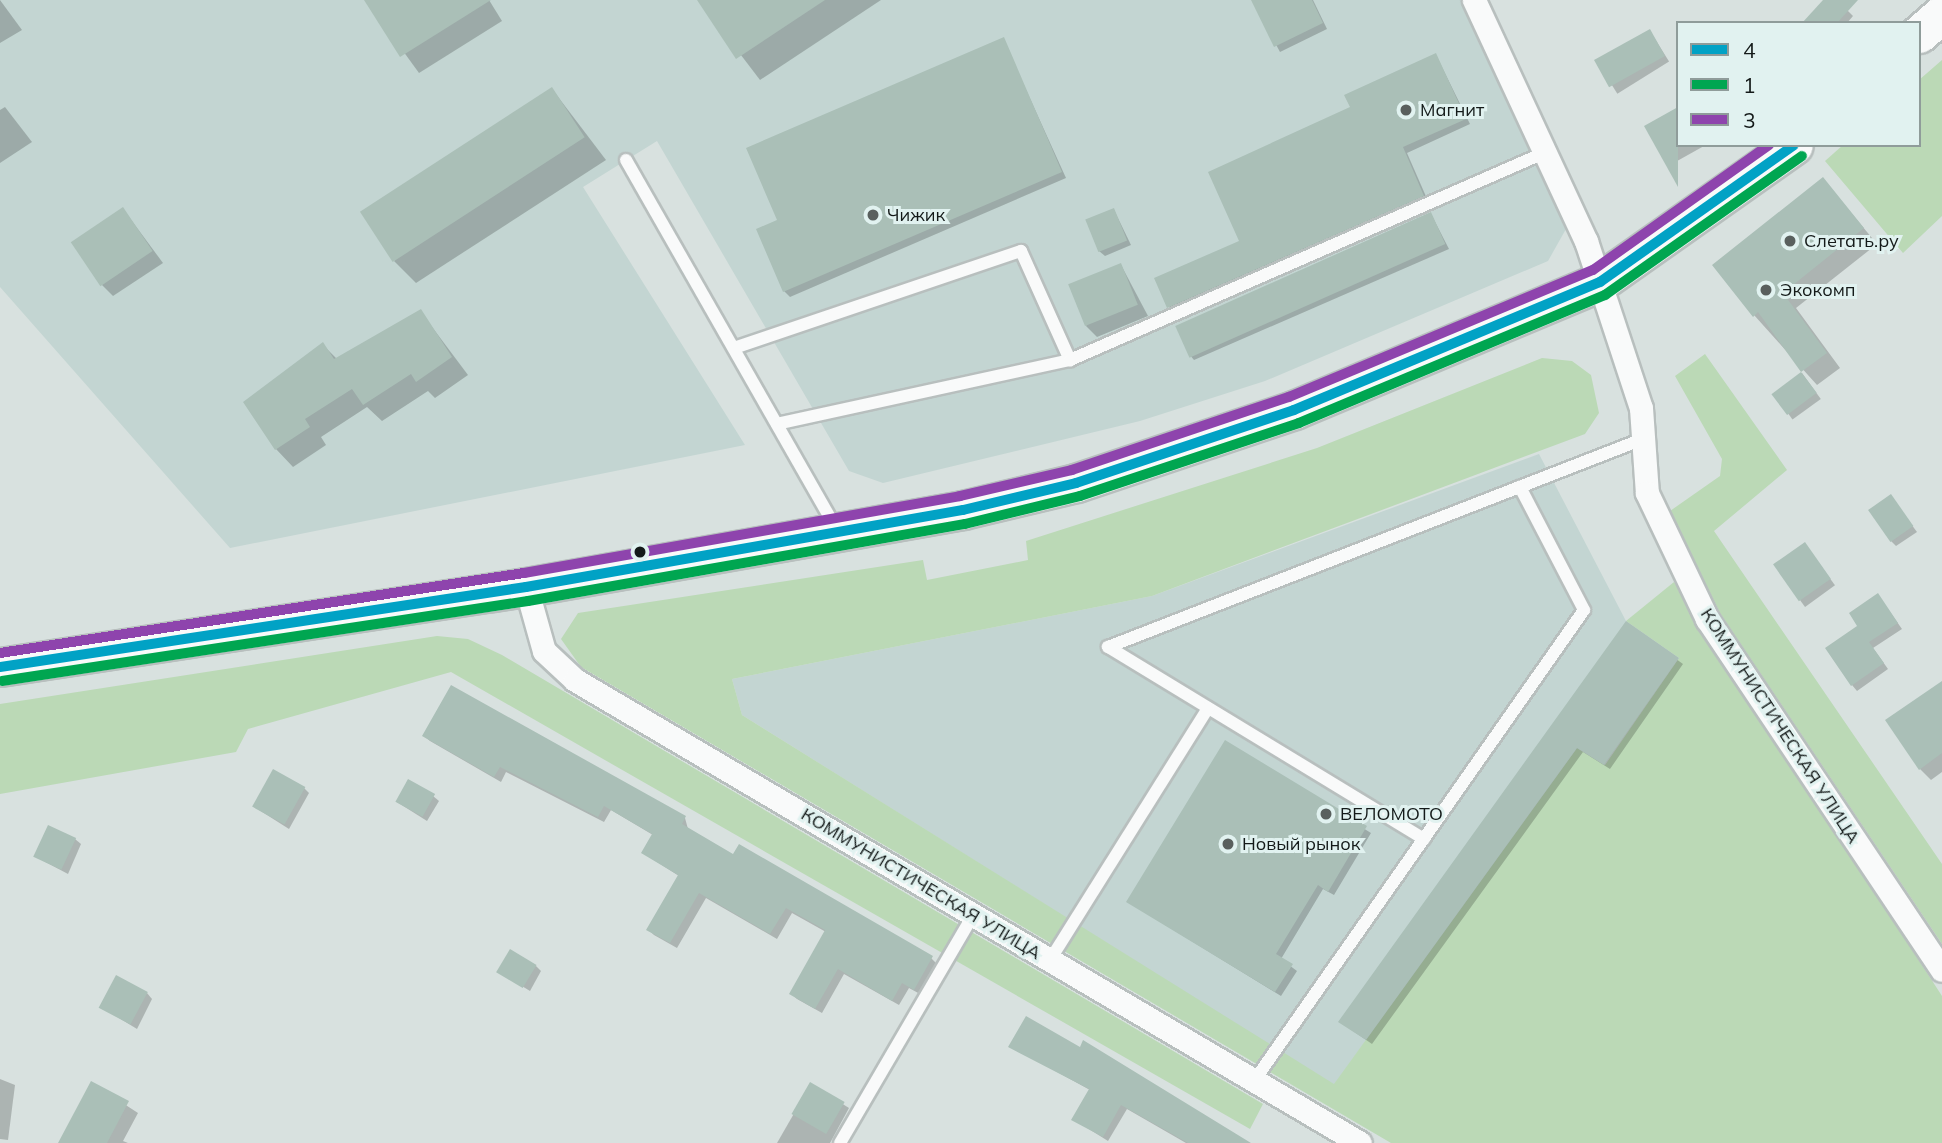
<!DOCTYPE html>
<html>
<head>
<meta charset="utf-8">
<style>
	body { margin:0 }
	#map { position:relative; width:1942px; height:1143px; overflow:hidden; background:#d8e1df; font-family:Mulish,sans-serif }
	div>[style] { position:absolute }
	[style*='--x'] { left:calc(var(--x)*1px); top:calc(var(--y)*1px); width:calc(var(--w)*1px); rotate:calc(var(--a)*1deg) }
	.built>* { inset:0; background:#c3d5d2 }
	.green>* { inset:0; background:#bbd9b6 }
	.shadow>* { inset:0; background:#0003; transform-origin:0 0 }
	.building>* { inset:0; background:#aabfb7; transform-origin:0 0 }
	.roads { filter:drop-shadow(2px 0 #b8bfbe) drop-shadow(-2px 0 #b8bfbe) drop-shadow(0 2px #b8bfbe) drop-shadow(0 -2px #b8bfbe) }
	.service>* { height:12px; margin:-6px; padding:0 6px; transform-origin:6px; border-radius:6px; background:#f9fafa }
	.minor>* { height:23px; margin:-11.5px; padding:0 11.5px; transform-origin:11.5px; border-radius:11.5px; background:#f9fafa }
	.primary>* { height:37px; margin:-18.5px; padding:0 18.5px; transform-origin:18.5px; border-radius:18.5px; background:#f9fafa }
	.bus-1>* { height:10px; margin:-5px; padding:0 5px; transform-origin:5px; border-radius:5px; background:#01a2c5 }
	.bus-2>* { height:10px; margin:-5px; padding:0 5px; transform-origin:5px; border-radius:5px; background:#00a651 }
	.bus-3>* { height:10px; margin:-5px; padding:0 5px; transform-origin:5px; border-radius:5px; background:#8e44ad }
	.dots>* { width:19px; height:19px; translate:-50% -50%; box-sizing:border-box; border:4px solid #e1f2f0; border-radius:50% }
	span { translate:-50% -50%; white-space:nowrap; text-align:center; line-height:1.15; -webkit-text-stroke:6px #e1f2f0; paint-order:stroke }
	.poi-label { font-size:18px; color:#141a19 }
	.left { translate:0 -50%; text-align:left }
	.street-label { font-size:18px; color:#141a19 }
	.legend { position:absolute; left:1676px; top:21px; width:245px; height:126px; box-sizing:border-box; background:#e1f2f0; border:2px solid #8f9c9a; margin:0; padding:9px 12px; list-style:none; font-size:21px; color:#141a19 }
	.legend li { display:flex; align-items:center; gap:14px; height:35px }
	.legend b { width:35px; border:2px solid #8f9c9a }
</style>
</head>
<body>
<div id="map">
	<div class="built">
		<i style="clip-path:polygon(0 0,1461px 0,1566px 229px,1548px 261px,1265px 381px,1140px 421px,883px 483px,849px 471px,657px 141px,583px 187px,745px 445px,230px 548px,0 287px)"></i>
		<i style="clip-path:polygon(1539px 454px,1626px 621px,1679px 658px,1604px 765px,1577px 748px,1334px 1085px,742px 715px,732px 679px,1152px 596px)"></i>
	</div>
	<div class="green">
		<i style="clip-path:polygon(1942px 60px,1942px 216px,1903px 253px,1825px 161px,1843px 145px,1919px 145px,1919px 80px)"></i>
		<i style="clip-path:polygon(1705px 354px,1787px 470px,1714px 531px,1942px 864px,1942px 944px,1720px 613px,1670px 511px,1720px 476px,1722px 459px,1675px 376px)"></i>
		<i style="clip-path:polygon(1542px 358px,1572px 361px,1591px 375px,1599px 413px,1585px 434px,1152px 596px,732px 679px,742px 715px,1334px 1084px,1577px 748px,1605px 765px,1679px 658px,1626px 621px,1674px 582px,1942px 996px,1942px 1143px,1391px 1143px,581px 667px,561px 639px,578px 613px,923px 560px,927px 580px,1028px 560px,1026px 541px,1317px 448px)"></i>
		<i style="clip-path:polygon(437px 636px,468px 639px,502px 655px,1263px 1104px,1250px 1129px,451px 672px,248px 729px,236px 752px,0 794px,0 704px)"></i>
	</div>
	<div class="shadow">
		<i style="clip-path:polygon(0 0,22px 30px,0 43px)"></i>
		<i style="clip-path:polygon(366px 0,489px 0,502px 21px,419px 73px)"></i>
		<i style="clip-path:polygon(699px 0,881px 0,760px 80px)"></i>
		<i style="clip-path:polygon(1252px 0,1313px 0,1327px 29px,1280px 52px)"></i>
		<i style="clip-path:polygon(1826px 0,1837px 0,1853px 16px,1847px 23px,1804px 23px)"></i>
		<i style="left:1650px;top:31px;width:36px;height:61px;rotate:58deg"></i>
		<i style="clip-path:polygon(1003px 39px,1066px 178px,790px 297px,784px 291px)"></i>
		<i style="clip-path:polygon(1436px 55px,1470px 124px,1407px 153px,1428px 201px,1174px 312px,1169px 307px,1242px 242px,1352px 108px)"></i>
		<i style="clip-path:polygon(552px 89px,606px 160px,416px 283px,394px 261px)"></i>
		<i style="clip-path:polygon(5px 107px,32px 142px,0 163px,0 110px)"></i>
		<i style="clip-path:polygon(1678px 145px,1704px 146px,1670px 165px)"></i>
		<i style="clip-path:polygon(1823px 179px,1877px 244px,1796px 308px,1840px 368px,1817px 385px,1754px 315px)"></i>
		<i style="clip-path:polygon(123px 209px,163px 263px,113px 296px,102px 285px)"></i>
		<i style="clip-path:polygon(1114px 210px,1131px 245px,1105px 256px,1099px 251px)"></i>
		<i style="clip-path:polygon(1431px 214px,1449px 249px,1194px 360px,1189px 354px)"></i>
		<i style="clip-path:polygon(1121px 265px,1148px 316px,1097px 337px,1086px 326px)"></i>
		<i style="clip-path:polygon(420px 311px,468px 375px,435px 398px,428px 391px,382px 421px,367px 407px,321px 437px,326px 445px,293px 467px,276px 449px,323px 345px,337px 359px)"></i>
		<i style="left:1802px;top:373px;width:32px;height:35px;rotate:54deg"></i>
		<i style="clip-path:polygon(1891px 497px,1917px 532px,1896px 546px,1891px 541px)"></i>
		<i style="left:1805px;top:544px;width:51px;height:37px;rotate:54deg"></i>
		<i style="clip-path:polygon(1878px 595px,1902px 629px,1873px 648px,1888px 669px,1857px 691px,1852px 685px,1859px 626px)"></i>
		<i style="clip-path:polygon(1626px 623px,1683px 664px,1610px 769px,1583px 752px,1372px 1044px,1340px 1022px)"></i>
		<i style="clip-path:polygon(452px 687px,685px 818px,688px 829px,734px 856px,931px 958px,937px 964px,920px 994px,909px 988px,899px 1005px,844px 974px,822px 1013px,797px 999px,791px 993px,826px 932px,792px 913px,777px 939px,706px 898px,677px 948px,654px 935px,648px 929px,679px 876px,643px 853px,653px 835px,611px 810px,604px 822px,506px 772px,501px 782px,430px 741px,424px 736px)"></i>
		<i style="clip-path:polygon(1942px 688px,1942px 772px,1931px 780px,1920px 769px)"></i>
		<i style="clip-path:polygon(1225px 743px,1371px 833px,1334px 895px,1323px 889px,1281px 959px,1297px 971px,1281px 996px,1128px 902px)"></i>
		<i style="clip-path:polygon(304px 788px,309px 793px,289px 829px,253px 806px)"></i>
		<i style="clip-path:polygon(433px 796px,439px 801px,427px 821px,397px 802px)"></i>
		<i style="clip-path:polygon(75px 839px,81px 844px,68px 874px,36px 857px)"></i>
		<i style="clip-path:polygon(536px 966px,541px 971px,530px 991px,499px 972px)"></i>
		<i style="clip-path:polygon(147px 993px,152px 999px,137px 1029px,101px 1007px)"></i>
		<i style="clip-path:polygon(1010px 1046px,1226px 1143px,1186px 1143px,1127px 1109px,1108px 1141px,1073px 1119px,1090px 1090px)"></i>
		<i style="clip-path:polygon(0 1079px,15px 1085px,8px 1140px,0 1139px)"></i>
		<i style="clip-path:polygon(92px 1083px,138px 1113px,123px 1141px,128px 1143px,60px 1143px)"></i>
		<i style="clip-path:polygon(811px 1084px,849px 1108px,830px 1143px,777px 1143px)"></i>
	</div>
	<div class="building">
		<i style="clip-path:polygon(364px 0,491px 0,400px 57px)"></i>
		<i style="clip-path:polygon(697px 0,825px 0,736px 59px)"></i>
		<i style="clip-path:polygon(1251px 0,1312px 0,1323px 23px,1274px 47px)"></i>
		<i style="clip-path:polygon(1823px 0,1858px 0,1837px 23px,1802px 23px)"></i>
		<i style="left:1650px;top:29px;width:31px;height:64px;rotate:61deg"></i>
		<i style="clip-path:polygon(1004px 37px,1062px 172px,783px 292px,756px 229px,777px 220px,746px 148px)"></i>
		<i style="clip-path:polygon(1436px 53px,1466px 119px,1403px 147px,1424px 196px,1167px 308px,1154px 278px,1239px 241px,1208px 172px,1350px 107px,1344px 95px)"></i>
		<i style="left:552px;top:87px;width:60px;height:229px;rotate:57deg"></i>
		<i style="clip-path:polygon(1678px 107px,1678px 187px,1644px 126px)"></i>
		<i style="clip-path:polygon(1823px 177px,1864px 228px,1783px 293px,1827px 353px,1801px 372px,1758px 312px,1753px 317px,1712px 265px)"></i>
		<i style="left:123px;top:207px;width:53px;height:63px;rotate:56deg"></i>
		<i style="left:1114px;top:208px;width:35px;height:31px;rotate:68deg"></i>
		<i style="left:1431px;top:212px;width:35px;height:280px;rotate:66deg"></i>
		<i style="left:1121px;top:263px;width:45px;height:57px;rotate:68deg"></i>
		<i style="clip-path:polygon(421px 309px,452px 357px,416px 382px,411px 374px,363px 405px,352px 389px,305px 419px,310px 427px,275px 450px,243px 402px,323px 342px,334px 359px)"></i>
		<i style="left:1801px;top:372px;width:26px;height:37px;rotate:53deg"></i>
		<i style="left:1891px;top:494px;width:39px;height:28px;rotate:55deg"></i>
		<i style="left:1805px;top:542px;width:45px;height:39px;rotate:55deg"></i>
		<i style="clip-path:polygon(1878px 593px,1898px 623px,1869px 642px,1884px 663px,1851px 686px,1825px 648px,1857px 626px,1849px 613px)"></i>
		<i style="clip-path:polygon(1626px 621px,1679px 658px,1604px 765px,1577px 748px,1366px 1040px,1338px 1022px)"></i>
		<i style="clip-path:polygon(1942px 681px,1942px 753px,1919px 770px,1885px 720px)"></i>
		<i style="clip-path:polygon(451px 685px,686px 816px,682px 824px,733px 854px,739px 844px,933px 956px,914px 990px,902px 983px,892px 1001px,838px 969px,815px 1009px,789px 994px,825px 930px,786px 908px,770px 934px,699px 893px,670px 943px,646px 930px,678px 875px,641px 853px,652px 834px,604px 806px,598px 817px,500px 767px,494px 777px,422px 736px)"></i>
		<i style="clip-path:polygon(1225px 740px,1367px 826px,1328px 892px,1318px 885px,1276px 954px,1293px 964px,1275px 992px,1126px 902px)"></i>
		<i style="left:273px;top:769px;width:37px;height:43px;rotate:29deg"></i>
		<i style="left:408px;top:779px;width:31px;height:26px;rotate:29deg"></i>
		<i style="left:48px;top:825px;width:31px;height:35px;rotate:25deg"></i>
		<i style="left:510px;top:949px;width:31px;height:27px;rotate:31deg"></i>
		<i style="left:116px;top:975px;width:36px;height:37px;rotate:28deg"></i>
		<i style="clip-path:polygon(1026px 1016px,1080px 1047px,1083px 1040px,1251px 1143px,1188px 1143px,1121px 1105px,1103px 1137px,1071px 1120px,1089px 1089px,1008px 1047px)"></i>
		<i style="clip-path:polygon(91px 1081px,129px 1101px,107px 1143px,58px 1143px)"></i>
		<i style="left:810px;top:1082px;width:40px;height:37px;rotate:30deg"></i>
	</div>
	<div class="roads">
		<div class="service">
			<i style="--x:626;--y:160;--w:426;--a:60.3"></i>
			<i style="--x:734;--y:348;--w:303;--a:-18.7"></i>
			<i style="--x:1021;--y:251;--w:120;--a:65.8"></i>
			<i style="--x:1070;--y:360;--w:300;--a:167.7"></i>
			<i style="--x:1070;--y:360;--w:519;--a:-23.6"></i>
			<i style="--x:1424;--y:839;--w:370;--a:-148.7"></i>
			<i style="--x:1108;--y:647;--w:574;--a:-21.25"></i>
			<i style="--x:1050;--y:960;--w:297;--a:-57.9"></i>
			<i style="--x:1254;--y:1081;--w:575;--a:-54.98"></i>
			<i style="--x:1584;--y:610;--w:139;--a:-117.5"></i>
			<i style="--x:840;--y:1143;--w:264;--a:-59.7"></i>
		</div>
		<div class="minor">
			<i style="--x:1474;--y:0;--w:266;--a:65.1"></i>
			<i style="--x:1586;--y:241;--w:176;--a:71.8"></i>
			<i style="--x:1641;--y:408;--w:85;--a:86"></i>
			<i style="--x:1647;--y:493;--w:140;--a:64.5"></i>
			<i style="--x:1707;--y:619;--w:422;--a:56.2"></i>
			<i style="--x:526;--y:587;--w:66;--a:74.3"></i>
			<i style="--x:544;--y:651;--w:42;--a:43.1"></i>
			<i style="--x:575;--y:680;--w:911;--a:30.53"></i>
		</div>
		<div class="primary">
			<i style="--x:1919;--y:34;--w:30;--a:-41"></i>
			<i style="--x:0;--y:667;--w:532;--a:-8.65"></i>
			<i style="--x:526;--y:587;--w:444;--a:-10"></i>
			<i style="--x:963;--y:510;--w:116;--a:-13.4"></i>
			<i style="--x:1076;--y:483;--w:230;--a:-18.5"></i>
			<i style="--x:1294;--y:410;--w:332;--a:-22.7"></i>
			<i style="--x:1600;--y:282;--w:237;--a:-35.2"></i>
		</div>
	</div>
	<div class="bus-1">
		<i style="--x:0;--y:667;--w:532;--a:-8.65"></i>
		<i style="--x:526;--y:587;--w:444;--a:-10"></i>
		<i style="--x:963;--y:510;--w:116;--a:-13.4"></i>
		<i style="--x:1076;--y:483;--w:230;--a:-18.5"></i>
		<i style="--x:1294;--y:410;--w:332;--a:-22.7"></i>
		<i style="--x:1600;--y:282;--w:237;--a:-35.2"></i>
	</div>
	<div class="bus-2">
		<i style="--x:2;--y:681;--w:532;--a:-8.65"></i>
		<i style="--x:528;--y:601;--w:444;--a:-10"></i>
		<i style="--x:965;--y:524;--w:118;--a:-13.7"></i>
		<i style="--x:1080;--y:496;--w:231;--a:-18.4"></i>
		<i style="--x:1299;--y:423;--w:332;--a:-22.7"></i>
		<i style="--x:1605;--y:295;--w:241;--a:-35.2"></i>
	</div>
	<div class="bus-3">
		<i style="--x:0;--y:653;--w:530;--a:-8.68"></i>
		<i style="--x:524;--y:573;--w:443;--a:-10"></i>
		<i style="--x:960;--y:496;--w:115;--a:-13.1"></i>
		<i style="--x:1072;--y:470;--w:229;--a:-18.6"></i>
		<i style="--x:1289;--y:397;--w:329;--a:-22.7"></i>
		<i style="--x:1593;--y:270;--w:216;--a:-35.4"></i>
	</div>
	<div class="dots">
		<i style="left:1406px;top:110px;background:#59605e"></i>
		<i style="left:873px;top:215px;background:#59605e"></i>
		<i style="left:1790px;top:241px;background:#59605e"></i>
		<i style="left:1766px;top:290px;background:#59605e"></i>
		<i style="left:640px;top:552px;background:#141a19"></i>
		<i style="left:1326px;top:814px;background:#59605e"></i>
		<i style="left:1228px;top:844px;background:#59605e"></i>
	</div>
	<div class="poi-label">
		<span class="left" style="left:1420px;top:110px">Магнит</span>
		<span class="left" style="left:887px;top:215px">Чижик</span>
		<span class="left" style="left:1804px;top:241px">Слетать.ру</span>
		<span class="left" style="left:1780px;top:290px">Экокомп</span>
		<span class="left" style="left:1340px;top:814px">ВЕЛОМОТО</span>
		<span class="left" style="left:1242px;top:844px">Новый рынок</span>
	</div>
	<div class="street-label">
		<span style="left:1780px;top:726px;rotate:57deg">КОММУНИСТИЧЕСКАЯ УЛИЦА</span>
		<span style="left:921px;top:884px;rotate:31deg">КОММУНИСТИЧЕСКАЯ УЛИЦА</span>
	</div>
	<ul class="legend">
	<li><b style="height:9px;background:#01a2c5"></b>4</li>
	<li><b style="height:9px;background:#00a651"></b>1</li>
	<li><b style="height:9px;background:#8e44ad"></b>3</li>
	</ul>
</div>
</body>
</html>
